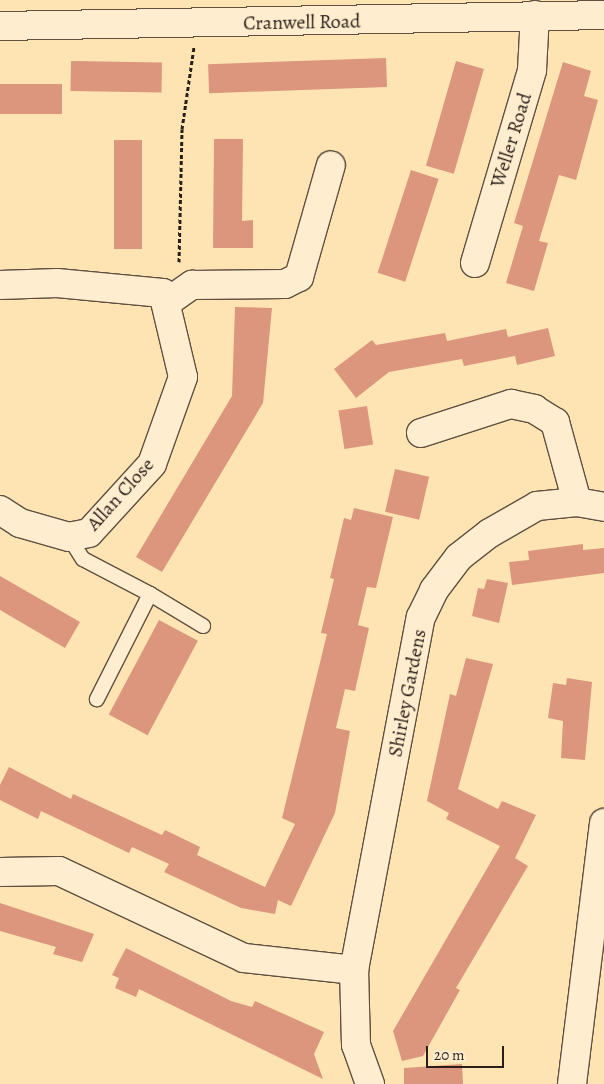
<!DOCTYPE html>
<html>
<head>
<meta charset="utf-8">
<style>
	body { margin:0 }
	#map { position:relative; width:604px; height:1084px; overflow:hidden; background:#fee4b3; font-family:Alegreya,serif }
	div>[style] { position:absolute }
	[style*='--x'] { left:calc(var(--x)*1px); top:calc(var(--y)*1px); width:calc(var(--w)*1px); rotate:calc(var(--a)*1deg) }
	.building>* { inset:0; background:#db967d; transform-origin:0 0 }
	.path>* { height:3px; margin-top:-1.5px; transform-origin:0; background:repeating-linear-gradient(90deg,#2a1e19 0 4px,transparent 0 6.5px) }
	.roads { filter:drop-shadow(1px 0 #5f5040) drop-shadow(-1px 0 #5f5040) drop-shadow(0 1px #5f5040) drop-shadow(0 -1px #5f5040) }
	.lane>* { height:14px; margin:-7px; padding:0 7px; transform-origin:7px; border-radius:7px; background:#feedce }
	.street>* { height:28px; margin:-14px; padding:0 14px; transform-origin:14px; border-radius:14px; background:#feedce }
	span { translate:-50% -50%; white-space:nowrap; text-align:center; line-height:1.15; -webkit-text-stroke:4px #feedce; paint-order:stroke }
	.street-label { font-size:20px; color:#2a1e19 }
	.scale { position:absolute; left:426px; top:1046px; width:78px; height:22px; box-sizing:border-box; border:2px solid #2a1e19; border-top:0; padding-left:6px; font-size:15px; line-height:18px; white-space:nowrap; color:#2a1e19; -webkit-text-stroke:4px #feedce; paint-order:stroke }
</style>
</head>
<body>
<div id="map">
	<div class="building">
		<i style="left:386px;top:58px;width:29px;height:178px;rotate:88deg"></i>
		<i style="left:71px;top:61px;width:91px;height:30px;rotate:1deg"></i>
		<i style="left:456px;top:61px;width:29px;height:109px;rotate:16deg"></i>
		<i style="clip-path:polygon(563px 62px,591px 71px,584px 96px,598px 100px,576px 180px,559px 175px,539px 241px,548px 243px,534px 291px,506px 283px,523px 226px,514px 223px)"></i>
		<i style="left:0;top:84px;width:62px;height:30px"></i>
		<i style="clip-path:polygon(214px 139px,243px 139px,242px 221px,253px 220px,253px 248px,213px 248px)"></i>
		<i style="left:114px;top:140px;width:28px;height:109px"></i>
		<i style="left:411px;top:170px;width:29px;height:108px;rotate:18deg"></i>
		<i style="clip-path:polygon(235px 307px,272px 308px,263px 403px,162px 572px,136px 557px,232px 396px)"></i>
		<i style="clip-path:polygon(548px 328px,555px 356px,517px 365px,515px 356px,464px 366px,462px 359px,389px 372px,356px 398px,334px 369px,372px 340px,376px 345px,445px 333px,447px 341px,506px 329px,508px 337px)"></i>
		<i style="left:367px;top:406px;width:39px;height:29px;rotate:81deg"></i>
		<i style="left:395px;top:469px;width:35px;height:44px;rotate:13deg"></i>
		<i style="clip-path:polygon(354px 508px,393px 517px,376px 588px,367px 587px,358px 625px,369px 628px,355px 691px,345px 689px,336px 728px,350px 731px,335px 813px,291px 906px,278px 900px,275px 914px,241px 908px,164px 872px,169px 864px,132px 847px,129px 853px,41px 811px,38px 819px,0 800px,0 785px,9px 767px,71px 799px,73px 794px,162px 835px,165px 830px,200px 847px,197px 855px,265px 887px,295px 824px,282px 818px,327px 634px,321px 633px,334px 579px,330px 578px,344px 518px,351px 520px)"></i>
		<i style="clip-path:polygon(583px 544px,583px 550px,604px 548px,604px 573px,512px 585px,509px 562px,529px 560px,528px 551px)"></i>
		<i style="clip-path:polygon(0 576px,80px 622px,65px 648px,0 610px)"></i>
		<i style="clip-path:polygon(487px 579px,508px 583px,499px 623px,472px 616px,478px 588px,484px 589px)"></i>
		<i style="left:159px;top:620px;width:44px;height:107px;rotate:28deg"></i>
		<i style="clip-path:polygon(466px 658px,493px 664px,458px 789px,498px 809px,502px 801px,536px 815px,515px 858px,528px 866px,456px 988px,460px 990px,423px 1056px,402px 1061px,393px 1031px,500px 846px,446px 819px,449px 813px,427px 801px,450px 694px,456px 696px)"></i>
		<i style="clip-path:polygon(567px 678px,592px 682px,585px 760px,561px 758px,563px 721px,548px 718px,553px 683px,566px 685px)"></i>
		<i style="clip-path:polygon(0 903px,94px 934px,82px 962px,53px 954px,56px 947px,0 931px)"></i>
		<i style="clip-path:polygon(126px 948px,231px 1001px,252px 1007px,255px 1001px,324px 1032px,314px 1054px,323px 1079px,139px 989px,136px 997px,115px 988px,119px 978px,112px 975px)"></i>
		<i style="clip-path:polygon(462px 1064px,463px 1084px,404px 1084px,404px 1068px)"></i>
	</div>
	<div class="path">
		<i style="--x:179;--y:262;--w:133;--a:-88.7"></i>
		<i style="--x:182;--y:129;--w:83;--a:-81.7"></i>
	</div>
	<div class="roads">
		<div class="lane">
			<i style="--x:69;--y:537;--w:26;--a:58"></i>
			<i style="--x:83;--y:559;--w:76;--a:27.6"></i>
			<i style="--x:150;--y:594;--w:118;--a:116.8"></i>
			<i style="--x:150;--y:594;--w:62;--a:31.1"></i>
		</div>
		<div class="street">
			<i style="--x:0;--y:26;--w:604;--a:-1.04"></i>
			<i style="--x:475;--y:263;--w:201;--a:-73.5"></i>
			<i style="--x:532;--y:70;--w:55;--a:-86.9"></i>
			<i style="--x:0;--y:285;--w:57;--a:-2"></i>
			<i style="--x:57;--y:283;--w:106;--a:5.4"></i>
			<i style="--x:163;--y:293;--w:86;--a:76.6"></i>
			<i style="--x:183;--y:377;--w:92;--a:109.6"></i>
			<i style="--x:152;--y:464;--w:93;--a:132.4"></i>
			<i style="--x:89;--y:533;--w:20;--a:169"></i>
			<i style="--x:69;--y:537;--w:51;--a:-164.1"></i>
			<i style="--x:20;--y:523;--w:24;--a:-147"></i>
			<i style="--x:166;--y:303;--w:32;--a:-35"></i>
			<i style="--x:192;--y:285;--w:93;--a:-0.6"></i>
			<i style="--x:285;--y:284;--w:16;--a:-27"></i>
			<i style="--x:299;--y:277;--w:116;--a:-74.1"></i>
			<i style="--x:421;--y:433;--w:95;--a:-17.9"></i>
			<i style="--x:511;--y:404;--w:24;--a:12"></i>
			<i style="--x:534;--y:409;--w:25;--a:32"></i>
			<i style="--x:555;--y:422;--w:83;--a:74.6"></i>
			<i style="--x:0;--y:872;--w:59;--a:-1"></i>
			<i style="--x:59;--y:871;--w:204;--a:25.2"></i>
			<i style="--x:244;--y:958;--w:111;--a:6.2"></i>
			<i style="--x:370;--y:1084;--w:41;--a:-109.7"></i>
			<i style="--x:356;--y:1045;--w:75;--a:-91.5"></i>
			<i style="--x:354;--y:970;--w:359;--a:-79.3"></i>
			<i style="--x:421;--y:617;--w:30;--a:-64"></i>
			<i style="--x:434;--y:590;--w:41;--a:-52.9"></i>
			<i style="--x:459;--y:557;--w:39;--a:-38"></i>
			<i style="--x:490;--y:533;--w:54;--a:-29.9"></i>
			<i style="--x:537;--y:506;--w:40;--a:-5.7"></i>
			<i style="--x:577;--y:502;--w:27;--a:10"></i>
			<i style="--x:572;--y:1084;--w:263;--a:-83"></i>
		</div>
	</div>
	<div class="street-label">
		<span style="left:302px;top:22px;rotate:-1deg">Cranwell Road</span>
		<span style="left:511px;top:140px;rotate:-73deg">Weller Road</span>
		<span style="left:120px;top:494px;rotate:-48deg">Allan Close</span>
		<span style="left:407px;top:693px;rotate:-79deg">Shirley Gardens</span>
	</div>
	<div class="scale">20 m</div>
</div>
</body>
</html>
